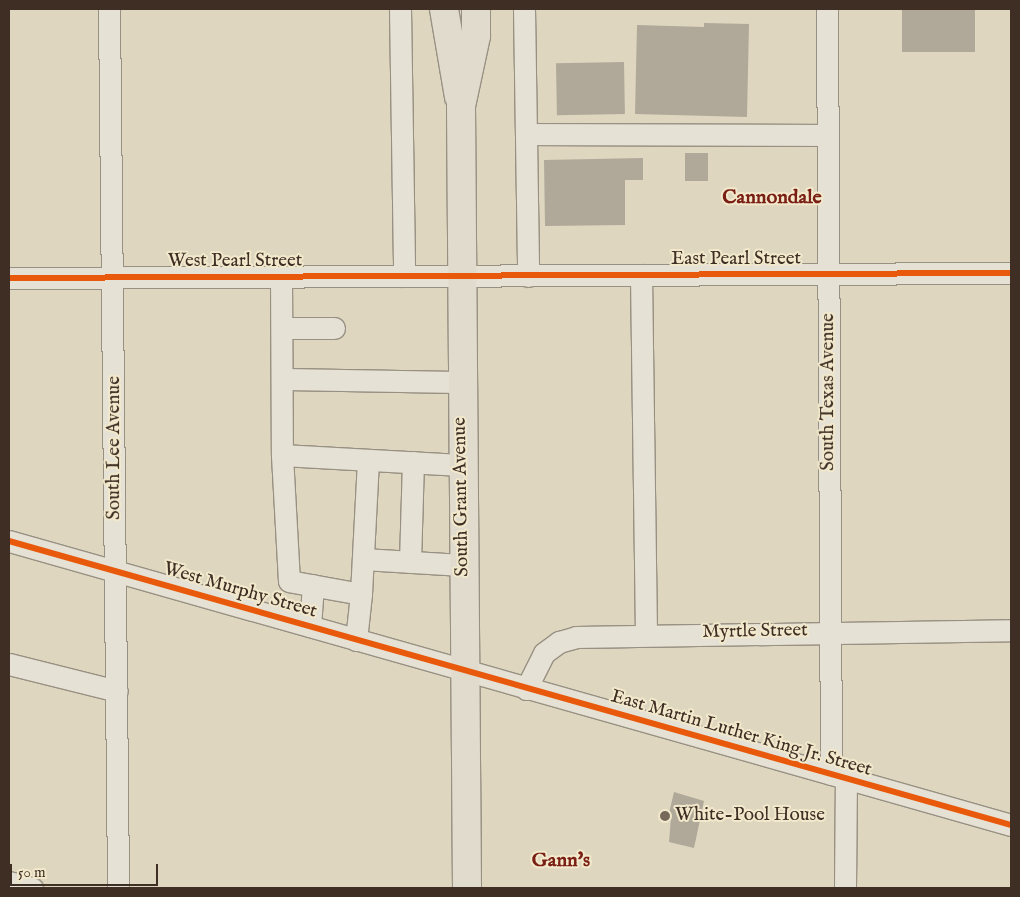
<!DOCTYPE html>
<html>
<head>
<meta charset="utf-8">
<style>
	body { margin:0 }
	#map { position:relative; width:1020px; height:897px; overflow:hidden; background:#ded6be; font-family:"IM FELL English",serif }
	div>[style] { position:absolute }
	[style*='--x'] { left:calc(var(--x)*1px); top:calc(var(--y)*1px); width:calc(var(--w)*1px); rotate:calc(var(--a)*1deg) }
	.building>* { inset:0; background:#b0a999; transform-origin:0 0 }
	.roads { filter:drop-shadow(1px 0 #989183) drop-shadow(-1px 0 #989183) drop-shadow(0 1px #989183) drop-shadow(0 -1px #989183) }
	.minor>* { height:21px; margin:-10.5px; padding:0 10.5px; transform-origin:10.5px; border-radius:10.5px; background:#e5e1d4 }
	.major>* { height:28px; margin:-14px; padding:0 14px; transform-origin:14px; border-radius:14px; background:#e0dbcd }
	.cycleway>* { height:6px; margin:-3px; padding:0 3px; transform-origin:3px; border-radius:3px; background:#e8590c }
	.dots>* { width:14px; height:14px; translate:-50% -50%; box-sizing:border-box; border:2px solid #f2e9cc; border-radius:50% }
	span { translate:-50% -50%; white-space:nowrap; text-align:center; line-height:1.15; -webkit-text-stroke:4px #f2e9cc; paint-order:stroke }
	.street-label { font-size:19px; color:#3e2e24 }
	.poi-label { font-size:19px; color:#3e2e24 }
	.left { translate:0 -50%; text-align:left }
	.neighbourhood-label { font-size:20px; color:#7a1f14; font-weight:700 }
	.frame { position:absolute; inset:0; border:10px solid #3e2e24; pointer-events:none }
	.scale { position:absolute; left:10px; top:864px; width:148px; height:22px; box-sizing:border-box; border:2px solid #3e2e24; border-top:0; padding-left:6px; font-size:15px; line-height:18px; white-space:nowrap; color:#3e2e24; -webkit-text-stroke:4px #f2e9cc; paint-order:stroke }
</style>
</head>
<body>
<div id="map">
	<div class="building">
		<i style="left:902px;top:9px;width:73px;height:43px"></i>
		<i style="clip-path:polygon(704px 23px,749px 24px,747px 117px,635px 114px,637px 25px,704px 27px)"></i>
		<i style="left:624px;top:62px;width:52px;height:68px;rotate:89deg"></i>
		<i style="left:685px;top:153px;width:23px;height:28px"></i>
		<i style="clip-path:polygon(643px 158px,643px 180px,625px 180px,625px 225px,545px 226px,544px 160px)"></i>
		<i style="clip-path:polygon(674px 792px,704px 801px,694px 848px,669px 842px,671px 817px,668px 817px)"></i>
	</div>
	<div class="roads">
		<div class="minor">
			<i style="--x:109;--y:9;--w:879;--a:89.41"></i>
			<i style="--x:400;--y:9;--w:267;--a:89.1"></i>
			<i style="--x:524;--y:9;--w:267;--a:89.1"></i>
			<i style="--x:827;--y:9;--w:765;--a:89.7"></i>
			<i style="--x:526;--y:134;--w:301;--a:0.2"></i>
			<i style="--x:641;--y:275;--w:360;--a:89.2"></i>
			<i style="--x:281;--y:277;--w:178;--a:89.7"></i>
			<i style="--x:9;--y:278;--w:1002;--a:-0.29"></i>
			<i style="--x:282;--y:328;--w:52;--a:0"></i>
			<i style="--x:282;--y:379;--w:179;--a:1"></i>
			<i style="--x:368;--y:460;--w:134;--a:93"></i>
			<i style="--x:361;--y:594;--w:73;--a:-169.8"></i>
			<i style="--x:289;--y:581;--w:126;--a:-93.2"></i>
			<i style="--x:282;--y:455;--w:179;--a:3.2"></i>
			<i style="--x:9;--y:541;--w:1041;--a:15.82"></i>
			<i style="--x:363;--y:559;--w:99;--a:3.5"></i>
			<i style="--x:410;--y:562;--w:100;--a:-88.3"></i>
			<i style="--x:310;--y:626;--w:41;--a:-85.8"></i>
			<i style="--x:356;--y:640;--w:46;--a:-83.8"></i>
			<i style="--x:9;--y:664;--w:111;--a:14"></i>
			<i style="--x:526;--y:689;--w:40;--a:-63.4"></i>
			<i style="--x:544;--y:653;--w:19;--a:-36"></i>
			<i style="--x:559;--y:642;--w:18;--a:-16"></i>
			<i style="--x:576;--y:637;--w:435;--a:-0.9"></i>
			<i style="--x:9;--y:882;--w:24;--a:15"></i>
			<i style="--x:845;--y:888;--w:109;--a:-89.5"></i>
		</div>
		<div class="major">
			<i style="--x:444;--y:9;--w:89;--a:80.3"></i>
			<i style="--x:467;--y:888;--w:782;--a:-90.44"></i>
			<i style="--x:461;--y:106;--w:72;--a:-77.9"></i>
			<i style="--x:476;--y:36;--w:27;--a:-90"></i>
		</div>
	</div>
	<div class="cycleway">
		<i style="--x:9;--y:278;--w:1002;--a:-0.29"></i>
		<i style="--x:9;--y:541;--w:1041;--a:15.82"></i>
	</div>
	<div class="dots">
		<i style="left:665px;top:816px;background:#76695a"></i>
	</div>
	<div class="street-label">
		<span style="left:736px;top:260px">East Pearl Street</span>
		<span style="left:235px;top:262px">West Pearl Street</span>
		<span style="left:829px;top:392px;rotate:-90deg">South Texas Avenue</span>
		<span style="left:115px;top:448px;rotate:-90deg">South Lee Avenue</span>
		<span style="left:462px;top:497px;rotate:-91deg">South Grant Avenue</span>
		<span style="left:240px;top:591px;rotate:16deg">West Murphy Street</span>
		<span style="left:755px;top:632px;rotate:-1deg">Myrtle Street</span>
		<span style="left:741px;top:734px;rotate:16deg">East Martin Luther King Jr. Street</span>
	</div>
	<div class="poi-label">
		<span class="left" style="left:675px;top:816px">White-Pool House</span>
	</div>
	<div class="neighbourhood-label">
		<span style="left:772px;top:197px">Cannondale</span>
		<span style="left:561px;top:860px">Gann's</span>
	</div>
	<div class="frame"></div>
	<div class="scale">50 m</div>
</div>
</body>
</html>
